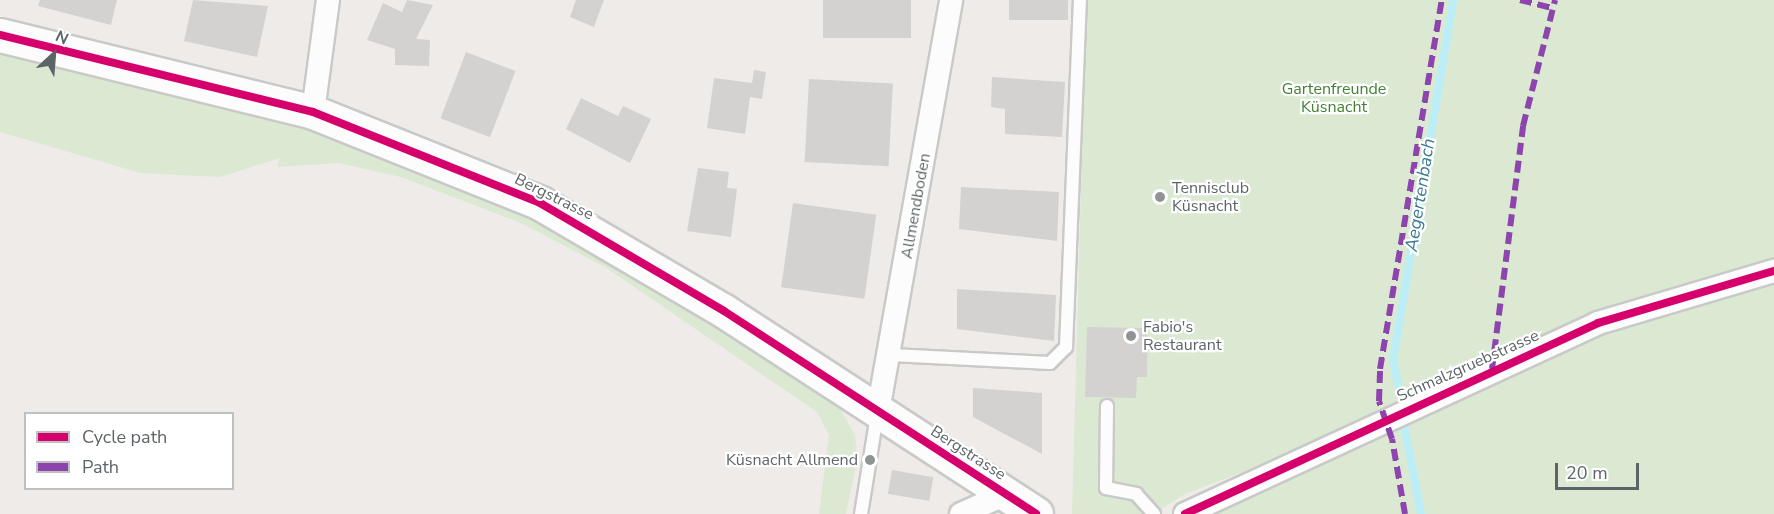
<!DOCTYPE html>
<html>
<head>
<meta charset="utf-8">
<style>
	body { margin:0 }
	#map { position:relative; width:1774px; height:514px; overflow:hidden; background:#eeebe8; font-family:"Nunito Sans",sans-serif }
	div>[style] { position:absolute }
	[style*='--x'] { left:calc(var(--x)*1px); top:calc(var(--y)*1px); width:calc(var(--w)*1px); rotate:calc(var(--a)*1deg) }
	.green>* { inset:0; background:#dbe9d3 }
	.stream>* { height:8px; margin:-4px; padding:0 4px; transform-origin:4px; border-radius:4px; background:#bceef8 }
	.building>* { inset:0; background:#d4d2d1; transform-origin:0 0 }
	.roads { filter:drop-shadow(2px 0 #c9c9c8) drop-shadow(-2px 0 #c9c9c8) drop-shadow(0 2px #c9c9c8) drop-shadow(0 -2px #c9c9c8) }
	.lane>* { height:12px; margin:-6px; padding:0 6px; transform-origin:6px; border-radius:6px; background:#fcfcfc }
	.street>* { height:22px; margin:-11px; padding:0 11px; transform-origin:11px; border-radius:11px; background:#fcfcfc }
	.secondary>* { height:33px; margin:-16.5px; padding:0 16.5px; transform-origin:16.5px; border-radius:16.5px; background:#fcfcfc }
	.quiet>* { height:6px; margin-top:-3px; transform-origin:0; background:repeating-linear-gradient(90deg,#8e44ad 0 12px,transparent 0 18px) }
	.cycleway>* { height:8px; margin:-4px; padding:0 4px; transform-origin:4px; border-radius:4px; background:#d6006c }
	.dots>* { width:16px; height:16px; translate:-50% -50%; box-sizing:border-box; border:3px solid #fff; border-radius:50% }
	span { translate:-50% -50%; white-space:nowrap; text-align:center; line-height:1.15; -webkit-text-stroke:4.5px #fff; paint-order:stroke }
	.park-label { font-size:16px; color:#428132 }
	.poi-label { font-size:16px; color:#5d6467 }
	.left { translate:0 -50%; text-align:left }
	.right { translate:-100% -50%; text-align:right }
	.street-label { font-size:16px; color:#5d6467 }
	.water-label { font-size:18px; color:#367990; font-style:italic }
	.legend { position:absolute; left:24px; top:412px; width:210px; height:78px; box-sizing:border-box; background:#fff; border:2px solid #bec1c2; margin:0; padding:8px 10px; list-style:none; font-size:18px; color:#5d6467 }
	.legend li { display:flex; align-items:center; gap:12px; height:30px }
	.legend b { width:30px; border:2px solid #bec1c2 }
	.north { position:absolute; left:24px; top:24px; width:60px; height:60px; -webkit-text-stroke:4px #fff; paint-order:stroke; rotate:26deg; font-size:16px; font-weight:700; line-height:24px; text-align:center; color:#5d6467 }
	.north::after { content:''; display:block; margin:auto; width:21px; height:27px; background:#5d6467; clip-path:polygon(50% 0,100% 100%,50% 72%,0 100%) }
	.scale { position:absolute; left:1555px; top:463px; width:84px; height:27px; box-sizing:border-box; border:3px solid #5d6467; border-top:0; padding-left:8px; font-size:18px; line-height:21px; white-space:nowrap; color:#5d6467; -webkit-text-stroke:4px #fff; paint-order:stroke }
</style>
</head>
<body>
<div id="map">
	<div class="green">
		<i style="clip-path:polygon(1086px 0,1774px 0,1774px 514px,1185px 514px,1279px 468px,1271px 461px,1185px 494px,1153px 514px,1072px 514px)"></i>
		<i style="clip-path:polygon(0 35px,313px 112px,607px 254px,835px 400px,855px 435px,857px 461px,846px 514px,819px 514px,829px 435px,817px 412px,605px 267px,521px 223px,401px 177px,339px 163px,277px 167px,280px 158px,220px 177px,141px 173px,0 132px)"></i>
	</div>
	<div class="stream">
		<i style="--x:1399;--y:390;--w:31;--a:-101"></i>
		<i style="--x:1393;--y:360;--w:365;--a:-80.5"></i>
		<i style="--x:1405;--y:430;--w:86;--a:79.2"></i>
	</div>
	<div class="building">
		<i style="clip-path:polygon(40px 0,117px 0,111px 25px,38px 6px)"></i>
		<i style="clip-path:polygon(193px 0,268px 6px,257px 57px,184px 41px)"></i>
		<i style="clip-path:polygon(407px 0,433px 5px,416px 39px,430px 40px,429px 66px,395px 65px,395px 49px,367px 40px,383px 3px,402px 12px)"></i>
		<i style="clip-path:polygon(576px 0,604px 0,594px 27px,570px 17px)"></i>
		<i style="left:823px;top:0;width:88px;height:38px"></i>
		<i style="left:1009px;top:0;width:59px;height:20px"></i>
		<i style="left:466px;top:52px;width:53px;height:71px;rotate:21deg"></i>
		<i style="clip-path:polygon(754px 70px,766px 72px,762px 99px,750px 97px,745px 134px,707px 128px,714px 78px,752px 83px)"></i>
		<i style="clip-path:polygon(992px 77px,1065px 82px,1062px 137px,1005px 134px,1005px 109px,991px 107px)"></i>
		<i style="left:809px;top:79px;width:84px;height:83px;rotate:3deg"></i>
		<i style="clip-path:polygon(581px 98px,618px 116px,623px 106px,651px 119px,630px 163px,566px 129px)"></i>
		<i style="clip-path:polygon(698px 168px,729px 172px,727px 188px,737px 189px,731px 237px,687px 231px)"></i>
		<i style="clip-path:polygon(961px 187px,1059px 192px,1057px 241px,959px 229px)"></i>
		<i style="left:793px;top:203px;width:84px;height:85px;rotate:8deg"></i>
		<i style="clip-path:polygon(957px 289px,1056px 295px,1054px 341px,957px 329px)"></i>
		<i style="clip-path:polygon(1087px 327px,1148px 328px,1147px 377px,1137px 377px,1136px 398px,1085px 397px)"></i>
		<i style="clip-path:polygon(973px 388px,1042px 393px,1042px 454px,973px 417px)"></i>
		<i style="left:892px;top:470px;width:42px;height:24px;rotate:10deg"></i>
	</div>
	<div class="roads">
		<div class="lane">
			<i style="--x:891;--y:355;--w:159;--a:2.9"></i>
			<i style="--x:1050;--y:363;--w:23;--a:-45"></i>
			<i style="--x:1066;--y:347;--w:347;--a:-87.7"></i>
			<i style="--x:1107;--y:406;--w:82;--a:90.7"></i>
			<i style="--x:1106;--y:488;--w:31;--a:11"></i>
			<i style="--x:1136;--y:494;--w:27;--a:48"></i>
			<i style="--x:861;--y:514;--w:100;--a:-80.8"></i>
		</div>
		<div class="street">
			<i style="--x:313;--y:112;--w:113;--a:-82.4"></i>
			<i style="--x:878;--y:411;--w:417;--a:-79.9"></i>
			<i style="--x:961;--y:514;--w:49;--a:-24"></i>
			<i style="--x:1185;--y:514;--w:455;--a:-24.8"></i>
			<i style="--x:1598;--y:323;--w:184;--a:-16.5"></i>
		</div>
		<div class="secondary">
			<i style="--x:0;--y:35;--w:322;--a:13.8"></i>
			<i style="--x:313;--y:112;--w:245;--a:21.8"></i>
			<i style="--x:540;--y:203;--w:213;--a:30.4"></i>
			<i style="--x:724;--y:311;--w:372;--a:33"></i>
		</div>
	</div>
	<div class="quiet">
		<i style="--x:1520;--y:0;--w:34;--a:14"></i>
		<i style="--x:1492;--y:369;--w:245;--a:-82.7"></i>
		<i style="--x:1523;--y:126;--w:130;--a:-75.7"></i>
		<i style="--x:1405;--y:514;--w:76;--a:-99.8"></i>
		<i style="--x:1392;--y:439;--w:40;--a:-108.9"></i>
		<i style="--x:1379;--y:401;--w:32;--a:-88"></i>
		<i style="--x:1380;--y:369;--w:374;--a:-80.5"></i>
	</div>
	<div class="cycleway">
		<i style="--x:0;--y:35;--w:322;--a:13.8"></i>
		<i style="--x:313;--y:112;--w:245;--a:21.8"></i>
		<i style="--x:540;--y:203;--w:213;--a:30.4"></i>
		<i style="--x:724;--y:311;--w:372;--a:33"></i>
		<i style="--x:1185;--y:514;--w:455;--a:-24.8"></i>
		<i style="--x:1598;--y:323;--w:184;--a:-16.5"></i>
	</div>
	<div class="dots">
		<i style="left:1160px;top:197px;background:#909394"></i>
		<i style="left:1131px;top:336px;background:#909394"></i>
		<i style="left:870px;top:460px;background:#909394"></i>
	</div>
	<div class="park-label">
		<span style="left:1334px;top:98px">Gartenfreunde<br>Küsnacht</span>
	</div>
	<div class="poi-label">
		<span class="left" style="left:1172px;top:197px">Tennisclub<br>Küsnacht</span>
		<span class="left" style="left:1143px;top:336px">Fabio's<br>Restaurant</span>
		<span class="right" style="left:858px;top:460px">Küsnacht Allmend</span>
	</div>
	<div class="street-label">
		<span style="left:554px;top:197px;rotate:26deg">Bergstrasse</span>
		<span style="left:916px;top:206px;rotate:-80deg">Allmendboden</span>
		<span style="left:1468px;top:366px;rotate:-24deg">Schmalzgruebstrasse</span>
		<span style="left:968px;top:453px;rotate:33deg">Bergstrasse</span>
	</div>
	<div class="water-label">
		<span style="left:1420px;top:195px;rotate:-81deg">Aegertenbach</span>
	</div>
	<ul class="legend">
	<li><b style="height:8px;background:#d6006c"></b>Cycle path</li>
	<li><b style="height:8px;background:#8e44ad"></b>Path</li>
	</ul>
	<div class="north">N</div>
	<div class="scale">20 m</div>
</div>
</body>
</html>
